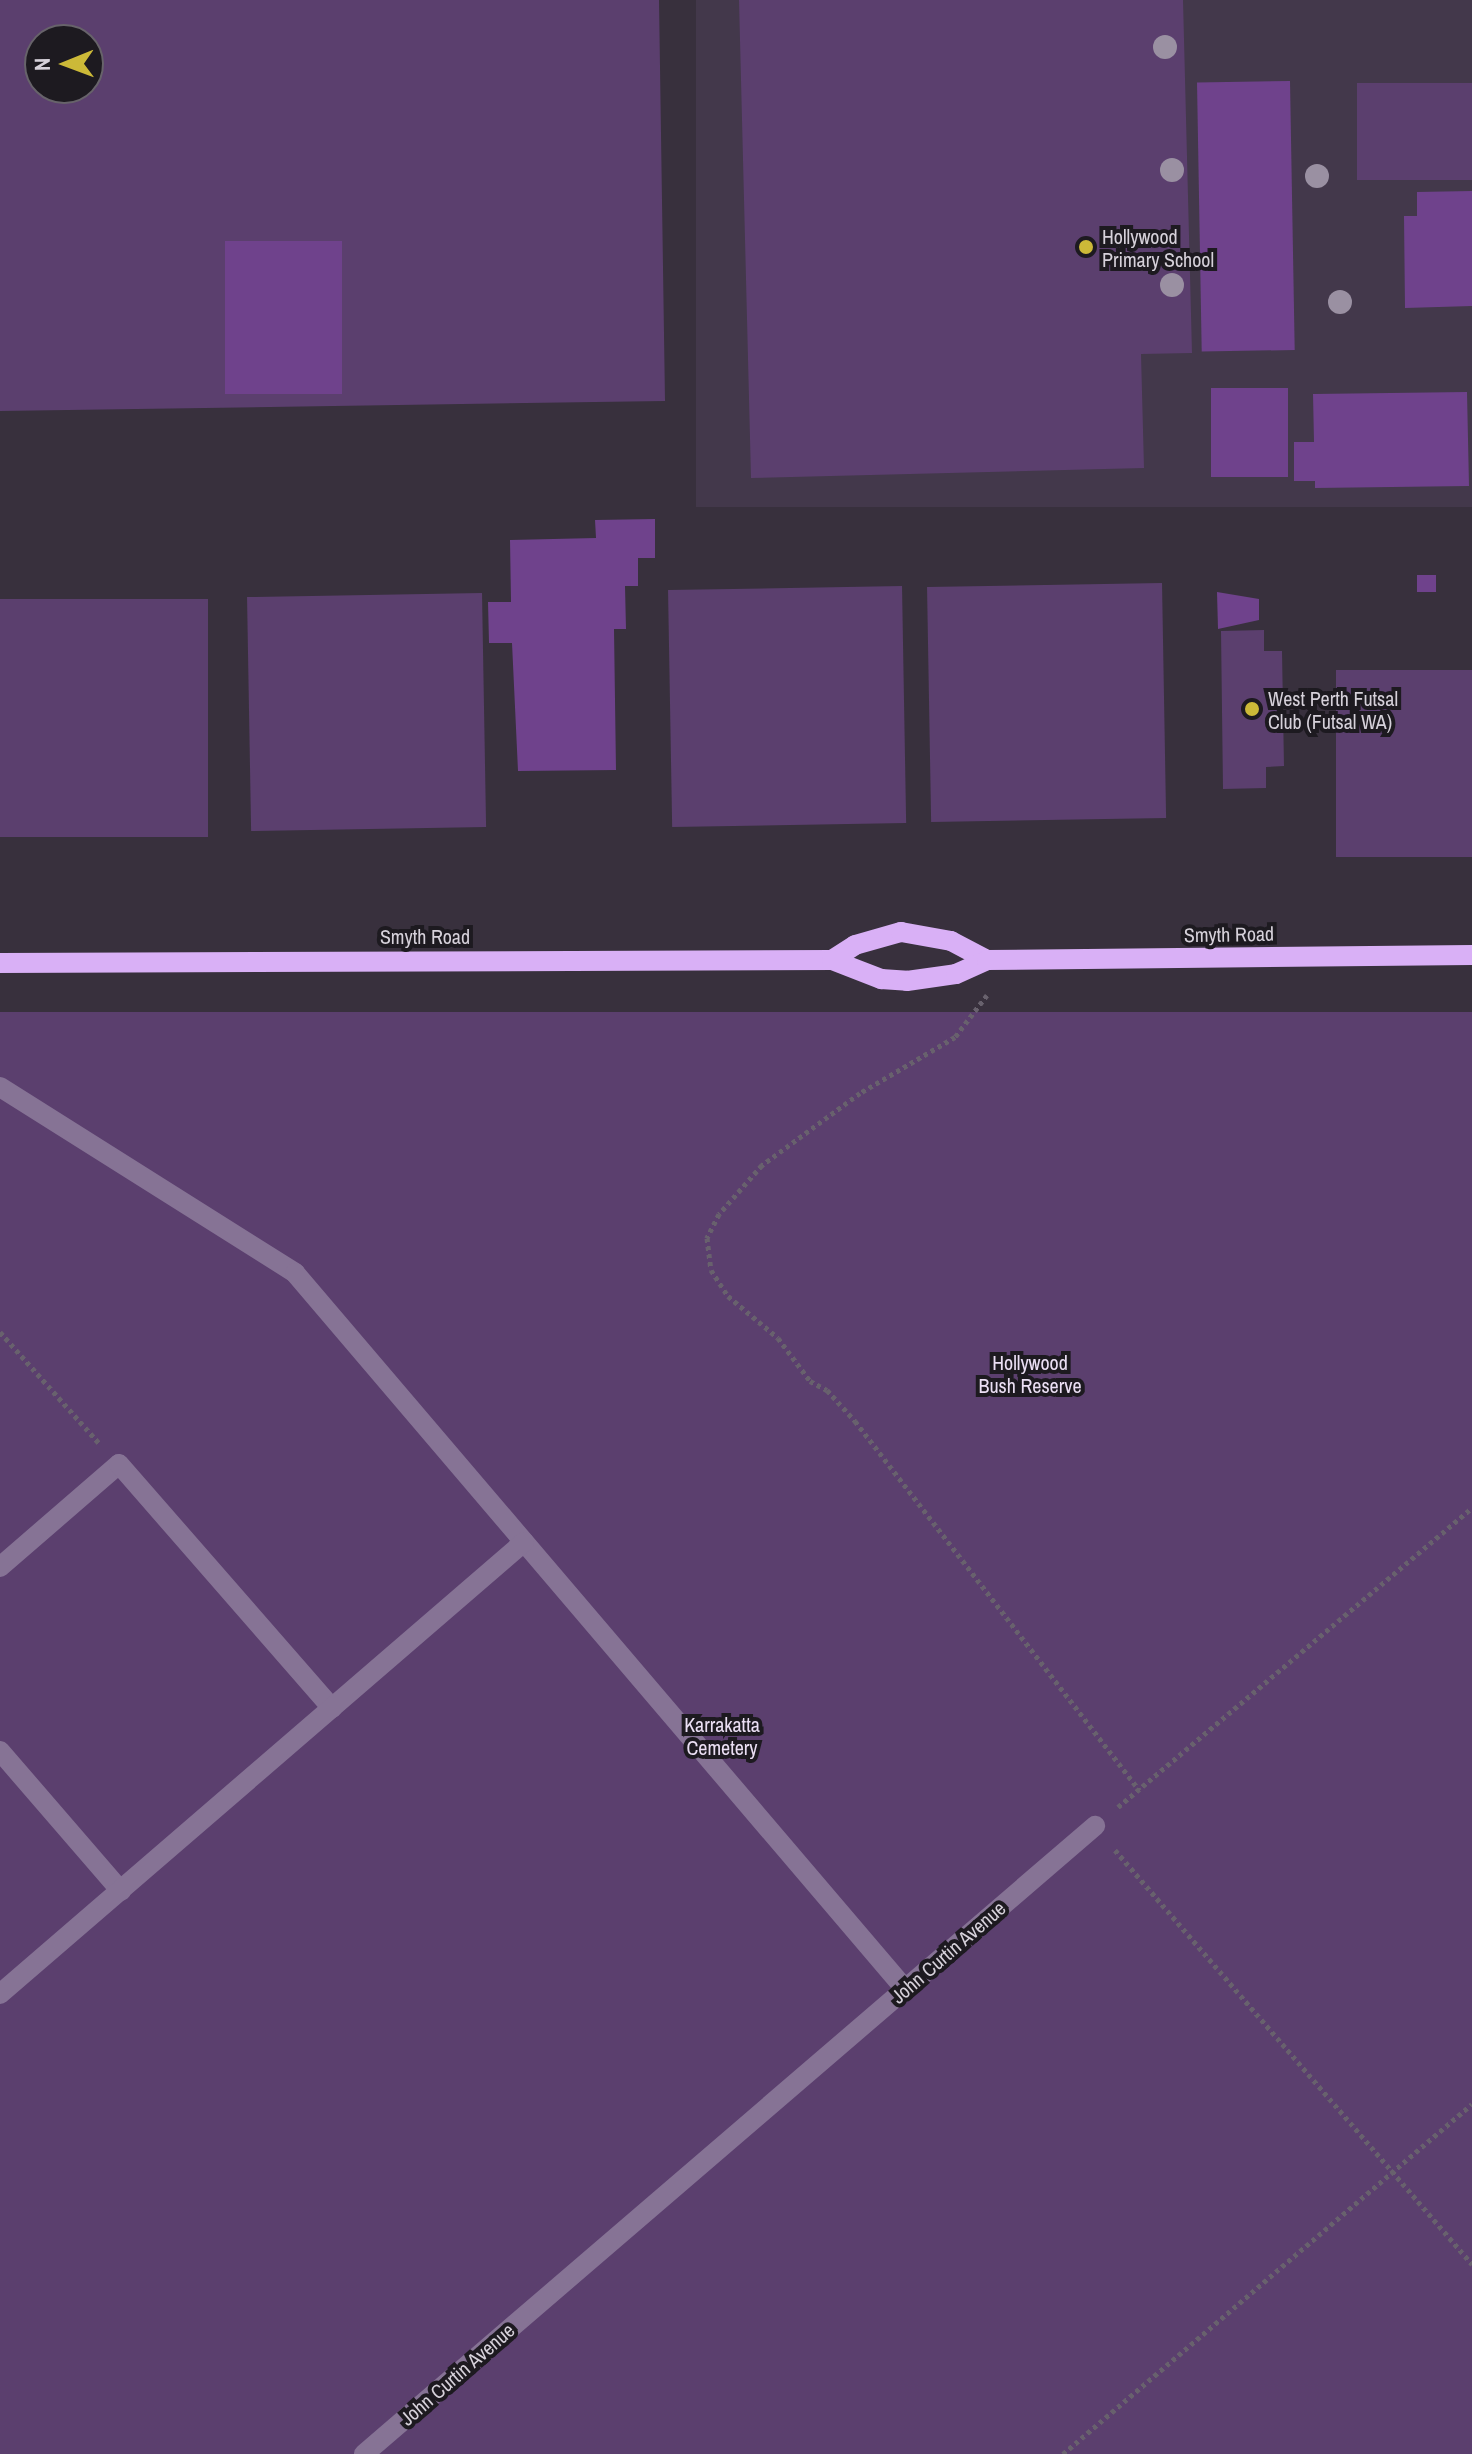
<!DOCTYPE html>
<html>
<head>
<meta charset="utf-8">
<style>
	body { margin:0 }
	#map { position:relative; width:1472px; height:2454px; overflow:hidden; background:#38303d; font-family:"Archivo Narrow",sans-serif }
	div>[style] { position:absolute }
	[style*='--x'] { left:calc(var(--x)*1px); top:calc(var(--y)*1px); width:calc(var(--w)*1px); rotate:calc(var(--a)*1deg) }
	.built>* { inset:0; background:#43384b; transform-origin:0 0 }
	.green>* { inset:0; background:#5b3f6e; transform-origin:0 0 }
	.building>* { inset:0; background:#6f428c; transform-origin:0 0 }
	.path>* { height:5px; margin-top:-2.5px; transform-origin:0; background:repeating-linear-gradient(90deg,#68616d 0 4px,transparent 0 8px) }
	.minor>* { height:20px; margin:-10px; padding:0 10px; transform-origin:10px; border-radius:10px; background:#867395 }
	.major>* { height:20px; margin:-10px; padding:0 10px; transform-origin:10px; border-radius:10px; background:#d9b0f6 }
	.trees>* { width:24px; height:24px; margin:-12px; border-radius:50%; background:#9a90a2 }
	.dots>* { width:22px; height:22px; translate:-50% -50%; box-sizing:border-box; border:4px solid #1d1a20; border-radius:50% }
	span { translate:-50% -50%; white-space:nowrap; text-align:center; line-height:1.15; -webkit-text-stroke:8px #1d1a20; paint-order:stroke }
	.poi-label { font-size:20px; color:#d6d1da }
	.left { translate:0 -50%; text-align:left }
	.street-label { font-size:20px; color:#d6d1da }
	.park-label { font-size:20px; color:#ebdff4 }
	.north { position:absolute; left:24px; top:24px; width:80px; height:80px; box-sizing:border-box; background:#1d1a20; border:2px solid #67636a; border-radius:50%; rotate:269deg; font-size:22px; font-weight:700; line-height:32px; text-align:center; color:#d6d1da }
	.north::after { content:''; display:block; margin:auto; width:28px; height:36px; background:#ccb938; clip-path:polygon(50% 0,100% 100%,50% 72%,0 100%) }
</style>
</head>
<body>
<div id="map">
	<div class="built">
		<i style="left:696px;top:0;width:776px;height:507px"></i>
	</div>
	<div class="green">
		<i style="clip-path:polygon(evenodd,0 0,659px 0,665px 401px,0 411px,0 0,40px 40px,88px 40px,88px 88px,40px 88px,40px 40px,0 0,342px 241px,342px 394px,225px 242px,342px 241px)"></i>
		<i style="clip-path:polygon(739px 0,1183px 0,1192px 353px,1141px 354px,1144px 468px,751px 478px)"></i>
		<i style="left:1472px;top:83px;width:97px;height:115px;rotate:90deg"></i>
		<i style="left:1162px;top:583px;width:235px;height:235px;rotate:89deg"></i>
		<i style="left:902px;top:586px;width:237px;height:234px;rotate:89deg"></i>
		<i style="left:482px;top:593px;width:234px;height:235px;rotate:89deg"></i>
		<i style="left:208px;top:599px;width:238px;height:208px;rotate:90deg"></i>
		<i style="clip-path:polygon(1264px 630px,1264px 651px,1282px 651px,1284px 766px,1266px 767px,1266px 788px,1223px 789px,1221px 631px)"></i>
		<i style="left:1472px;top:670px;width:187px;height:136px;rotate:90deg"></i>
		<i style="left:1472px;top:1012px;width:1442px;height:1472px;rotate:90deg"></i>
	</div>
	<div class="building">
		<i style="left:1290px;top:81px;width:269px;height:93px;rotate:89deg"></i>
		<i style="clip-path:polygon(1472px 191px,1472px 306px,1405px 308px,1404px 216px,1417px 216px,1417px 192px)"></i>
		<i style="left:225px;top:241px;width:117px;height:153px"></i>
		<i style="left:1211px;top:388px;width:77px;height:89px"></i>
		<i style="clip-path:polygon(1467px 392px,1469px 486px,1315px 488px,1315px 481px,1294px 481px,1294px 442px,1314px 442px,1313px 394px)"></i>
		<i style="clip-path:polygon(655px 519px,655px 558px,638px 558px,638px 586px,625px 586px,626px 629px,614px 629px,616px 770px,518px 771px,512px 643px,489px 643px,488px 602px,511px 602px,510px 540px,596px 538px,595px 520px)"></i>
		<i style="left:1436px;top:575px;width:17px;height:19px;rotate:90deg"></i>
		<i style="clip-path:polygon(1217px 592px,1259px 599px,1259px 620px,1218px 629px)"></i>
	</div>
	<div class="path">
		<i style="--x:987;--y:995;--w:53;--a:127.3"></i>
		<i style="--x:955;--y:1037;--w:110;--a:149.5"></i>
		<i style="--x:860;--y:1093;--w:122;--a:143.7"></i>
		<i style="--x:762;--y:1165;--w:65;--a:131.3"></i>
		<i style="--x:719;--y:1214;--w:27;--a:117"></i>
		<i style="--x:707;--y:1238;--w:32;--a:83"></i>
		<i style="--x:711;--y:1270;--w:31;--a:57"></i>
		<i style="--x:728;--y:1296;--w:65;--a:40"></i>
		<i style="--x:778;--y:1338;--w:54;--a:53.3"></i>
		<i style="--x:810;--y:1381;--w:19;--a:28"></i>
		<i style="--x:827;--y:1390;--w:42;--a:47.9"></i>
		<i style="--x:855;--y:1421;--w:466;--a:52.4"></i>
		<i style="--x:0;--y:1332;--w:149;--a:48.3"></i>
		<i style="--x:1118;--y:1807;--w:463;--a:-40.2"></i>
		<i style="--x:1115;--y:1850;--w:547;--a:49.23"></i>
		<i style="--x:1063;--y:2454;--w:538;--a:-40.56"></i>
	</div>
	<div class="minor">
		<i style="--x:0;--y:1087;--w:349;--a:32.2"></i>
		<i style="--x:295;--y:1273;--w:941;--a:49.57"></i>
		<i style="--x:0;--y:1567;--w:157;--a:-40.9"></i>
		<i style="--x:119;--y:1464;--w:324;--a:48.9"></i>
		<i style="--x:0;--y:1751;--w:185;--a:49.2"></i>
		<i style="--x:0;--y:1994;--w:692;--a:-40.78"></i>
		<i style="--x:364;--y:2454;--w:964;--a:-40.67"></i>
	</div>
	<div class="major">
		<i style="--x:832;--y:960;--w:27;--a:-33"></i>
		<i style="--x:855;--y:945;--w:48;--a:-15.8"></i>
		<i style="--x:901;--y:932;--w:51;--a:10.2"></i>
		<i style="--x:951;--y:941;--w:41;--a:27.8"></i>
		<i style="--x:0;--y:963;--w:832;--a:-0.21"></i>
		<i style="--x:832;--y:960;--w:53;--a:21.2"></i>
		<i style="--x:881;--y:979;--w:26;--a:4"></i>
		<i style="--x:907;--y:981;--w:49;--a:-8.1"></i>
		<i style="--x:956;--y:974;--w:34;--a:-24"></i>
		<i style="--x:987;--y:960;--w:485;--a:-0.6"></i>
	</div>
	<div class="trees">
		<i style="left:1165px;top:47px"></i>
		<i style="left:1172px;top:170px"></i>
		<i style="left:1317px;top:176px"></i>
		<i style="left:1172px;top:285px"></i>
		<i style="left:1340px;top:302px"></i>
	</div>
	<div class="dots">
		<i style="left:1086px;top:247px;background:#ccb938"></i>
		<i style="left:1252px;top:709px;background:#ccb938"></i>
	</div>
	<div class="poi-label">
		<span class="left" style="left:1102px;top:248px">Hollywood<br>Primary School</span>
		<span class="left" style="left:1268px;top:710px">West Perth Futsal<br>Club (Futsal WA)</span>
	</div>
	<div class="street-label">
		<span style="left:1229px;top:934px;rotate:-1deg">Smyth Road</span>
		<span style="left:425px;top:936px">Smyth Road</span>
		<span style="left:948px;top:1952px;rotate:-41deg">John Curtin Avenue</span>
		<span style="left:457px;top:2374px;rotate:-41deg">John Curtin Avenue</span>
	</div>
	<div class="park-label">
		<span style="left:1030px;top:1374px">Hollywood<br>Bush Reserve</span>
		<span style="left:722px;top:1736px">Karrakatta<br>Cemetery</span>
	</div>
	<div class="north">N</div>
</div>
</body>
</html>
